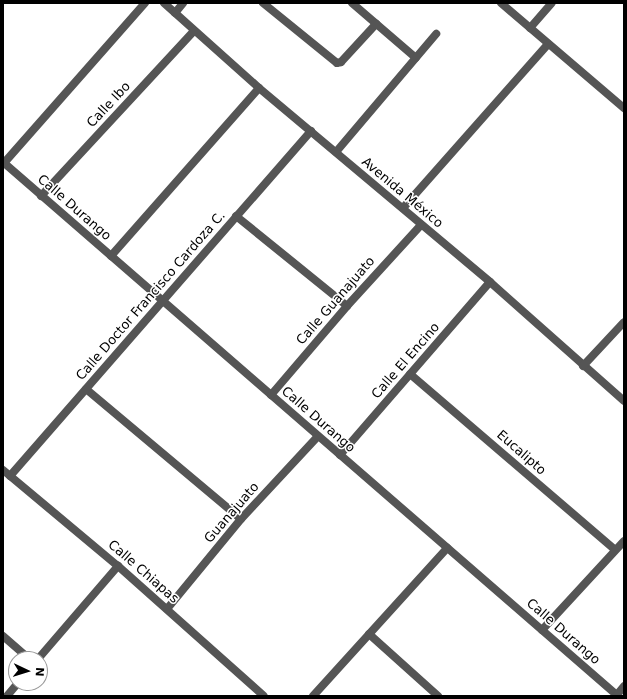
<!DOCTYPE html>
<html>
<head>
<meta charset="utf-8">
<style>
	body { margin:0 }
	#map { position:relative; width:627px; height:699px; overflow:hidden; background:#fff; font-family:"DejaVu Sans",sans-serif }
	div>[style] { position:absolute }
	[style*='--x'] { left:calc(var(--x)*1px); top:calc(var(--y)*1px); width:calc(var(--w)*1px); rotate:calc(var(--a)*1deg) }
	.street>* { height:8px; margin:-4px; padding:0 4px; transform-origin:4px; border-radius:4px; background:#555 }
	span { translate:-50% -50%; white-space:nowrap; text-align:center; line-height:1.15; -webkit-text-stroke:3px #fff; paint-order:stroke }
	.street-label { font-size:13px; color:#000 }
	.frame { position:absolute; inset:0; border:4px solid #000; pointer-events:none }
	.north { position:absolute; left:8px; top:651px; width:40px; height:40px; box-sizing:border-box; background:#fff; border:1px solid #999; border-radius:50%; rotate:94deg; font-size:11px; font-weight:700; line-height:16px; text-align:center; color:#000 }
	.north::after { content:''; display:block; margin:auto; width:14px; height:18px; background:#000; clip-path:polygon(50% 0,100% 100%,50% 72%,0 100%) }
</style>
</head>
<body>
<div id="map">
	<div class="street">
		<i style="--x:164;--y:3;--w:127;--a:41.8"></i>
		<i style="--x:259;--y:88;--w:302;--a:40"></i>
		<i style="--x:490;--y:282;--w:179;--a:41.6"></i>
		<i style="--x:263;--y:3;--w:95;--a:39"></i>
		<i style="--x:337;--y:63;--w:4;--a:-14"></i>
		<i style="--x:341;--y:62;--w:52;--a:-47.4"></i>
		<i style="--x:352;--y:3;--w:84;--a:40.7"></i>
		<i style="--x:501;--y:3;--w:162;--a:40.5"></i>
		<i style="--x:175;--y:13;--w:13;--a:-51"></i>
		<i style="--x:530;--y:28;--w:33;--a:-49"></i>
		<i style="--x:336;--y:152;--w:155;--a:-49.7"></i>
		<i style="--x:3;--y:162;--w:814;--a:40.97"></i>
		<i style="--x:4;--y:163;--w:213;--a:-48.6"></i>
		<i style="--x:41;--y:196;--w:225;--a:-47.2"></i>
		<i style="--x:403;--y:208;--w:219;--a:-48.5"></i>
		<i style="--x:236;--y:216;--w:143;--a:39"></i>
		<i style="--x:111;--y:256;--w:224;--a:-48.6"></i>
		<i style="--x:583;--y:366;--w:60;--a:-47"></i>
		<i style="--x:410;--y:374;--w:270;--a:40.6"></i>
		<i style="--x:86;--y:389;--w:202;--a:40"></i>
		<i style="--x:271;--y:395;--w:117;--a:-49.5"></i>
		<i style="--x:347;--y:306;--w:110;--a:-47.6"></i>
		<i style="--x:340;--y:455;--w:229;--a:-49.1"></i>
		<i style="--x:3;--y:470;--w:150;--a:39.9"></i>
		<i style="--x:118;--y:566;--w:195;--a:41.7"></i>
		<i style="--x:10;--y:476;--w:458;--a:-48.9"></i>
		<i style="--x:167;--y:609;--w:117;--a:-50.6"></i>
		<i style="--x:241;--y:519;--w:113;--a:-47.1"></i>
		<i style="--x:542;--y:630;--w:121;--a:-47.3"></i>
		<i style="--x:369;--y:634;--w:93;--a:41.9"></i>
		<i style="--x:3;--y:636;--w:35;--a:41"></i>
		<i style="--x:38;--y:659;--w:123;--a:-49.3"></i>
		<i style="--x:7;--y:696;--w:17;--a:-50"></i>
		<i style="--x:313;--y:696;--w:200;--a:-47.8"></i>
		<i style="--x:616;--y:696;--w:13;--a:-51"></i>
	</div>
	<div class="street-label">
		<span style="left:109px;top:105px;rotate:-47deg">Calle Ibo</span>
		<span style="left:402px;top:193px;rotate:40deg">Avenida México</span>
		<span style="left:74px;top:208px;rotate:41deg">Calle Durango</span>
		<span style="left:151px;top:296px;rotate:-49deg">Calle Doctor Francisco Cardoza C.</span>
		<span style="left:336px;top:301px;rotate:-49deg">Calle Guanajuato</span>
		<span style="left:406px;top:361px;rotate:-49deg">Calle El Encino</span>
		<span style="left:318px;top:420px;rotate:41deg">Calle Durango</span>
		<span style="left:521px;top:453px;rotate:41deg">Eucalipto</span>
		<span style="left:232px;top:513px;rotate:-49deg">Guanajuato</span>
		<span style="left:143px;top:572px;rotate:41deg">Calle Chiapas</span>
		<span style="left:563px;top:632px;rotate:41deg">Calle Durango</span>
	</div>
	<div class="frame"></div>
	<div class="north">N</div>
</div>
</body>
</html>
